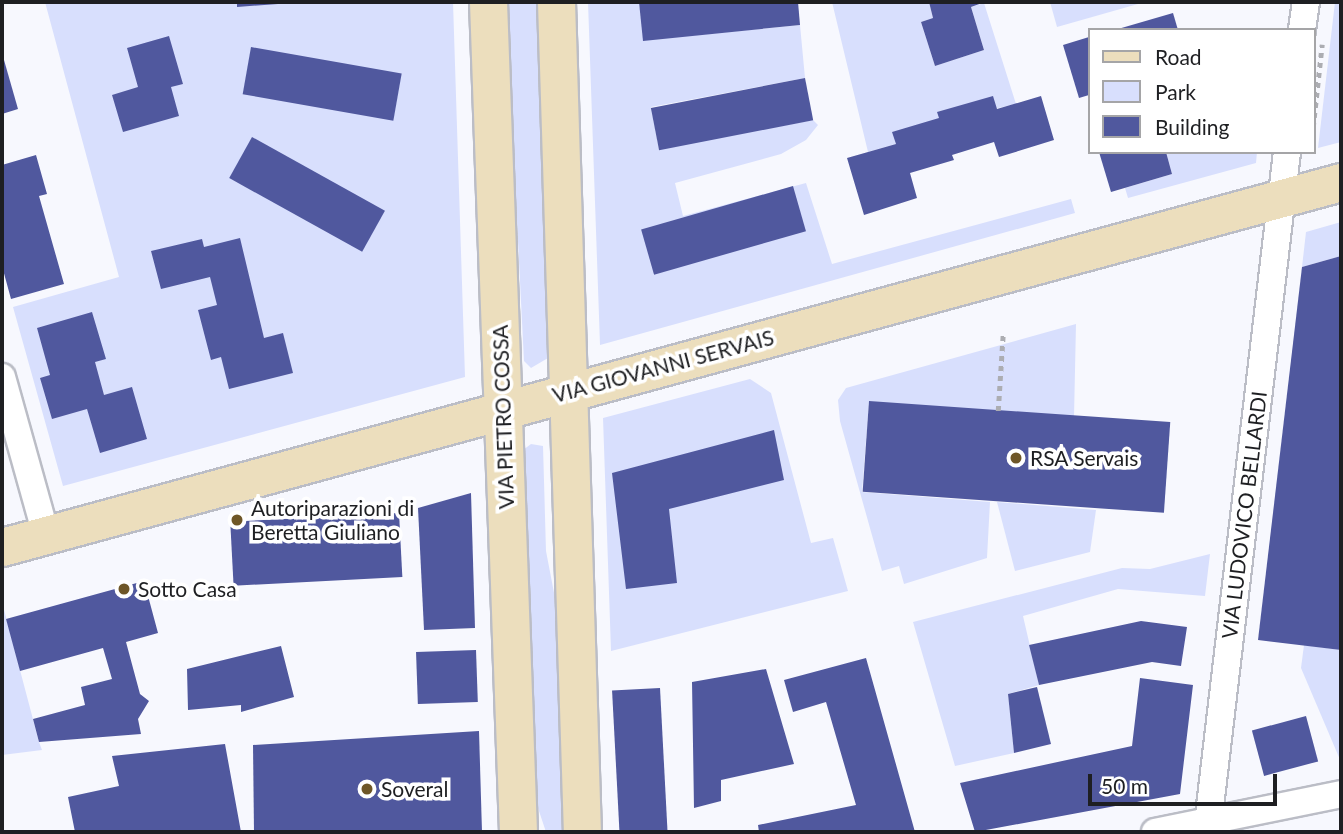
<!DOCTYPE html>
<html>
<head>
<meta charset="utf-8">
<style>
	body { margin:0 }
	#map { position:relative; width:1343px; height:834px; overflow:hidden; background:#f7f8fe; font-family:Lato,sans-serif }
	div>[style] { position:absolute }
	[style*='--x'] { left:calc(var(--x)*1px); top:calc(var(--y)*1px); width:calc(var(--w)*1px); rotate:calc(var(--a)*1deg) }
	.green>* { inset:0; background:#d8dffd }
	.building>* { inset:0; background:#50589e; transform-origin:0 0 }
	.path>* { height:4.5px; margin-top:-2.25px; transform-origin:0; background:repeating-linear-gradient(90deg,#acadb2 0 5px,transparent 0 10px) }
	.roads { filter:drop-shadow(2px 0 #bbbdc6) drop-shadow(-2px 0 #bbbdc6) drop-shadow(0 2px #bbbdc6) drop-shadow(0 -2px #bbbdc6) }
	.street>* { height:26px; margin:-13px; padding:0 13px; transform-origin:13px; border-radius:13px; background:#fff }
	.secondary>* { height:37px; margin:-18.5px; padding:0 18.5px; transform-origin:18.5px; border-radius:18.5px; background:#ecdebd }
	.dots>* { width:19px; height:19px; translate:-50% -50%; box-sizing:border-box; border:4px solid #fff; border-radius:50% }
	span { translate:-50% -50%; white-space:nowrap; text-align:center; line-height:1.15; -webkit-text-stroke:7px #fff; paint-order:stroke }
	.street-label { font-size:21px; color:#1e1f22 }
	.poi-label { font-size:21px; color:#1e1f22 }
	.left { translate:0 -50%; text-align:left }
	.frame { position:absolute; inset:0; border:4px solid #1e1f22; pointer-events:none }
	.legend { position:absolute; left:1088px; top:28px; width:228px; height:126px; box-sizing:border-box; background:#fff; border:2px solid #a5a5a7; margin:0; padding:9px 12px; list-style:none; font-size:21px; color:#1e1f22 }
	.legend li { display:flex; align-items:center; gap:14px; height:35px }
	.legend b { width:35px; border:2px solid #a5a5a7 }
	.scale { position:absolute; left:1088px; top:774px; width:189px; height:32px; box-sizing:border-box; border:4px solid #1e1f22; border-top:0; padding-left:9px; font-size:21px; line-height:24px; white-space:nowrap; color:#1e1f22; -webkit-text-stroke:5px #fff; paint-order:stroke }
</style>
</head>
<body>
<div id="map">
	<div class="green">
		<i style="clip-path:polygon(45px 2px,453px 2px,465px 377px,63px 486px,13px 307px,119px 277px)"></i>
		<i style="clip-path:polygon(506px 2px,536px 2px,548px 358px,531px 368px,524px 361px)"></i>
		<i style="clip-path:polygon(588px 2px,639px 2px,644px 40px,800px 25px,805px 78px,651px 107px,659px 149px,813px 120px,818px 125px,806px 140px,781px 154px,675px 183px,683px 216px,806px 183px,832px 264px,1071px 199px,1075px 213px,600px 345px)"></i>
		<i style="clip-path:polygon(832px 2px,929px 2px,933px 18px,921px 22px,935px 66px,984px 50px,971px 7px,984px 3px,1016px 104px,893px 132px,896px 144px,868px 152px)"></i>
		<i style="clip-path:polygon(1050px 2px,1145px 2px,1057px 27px)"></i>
		<i style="clip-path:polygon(1335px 2px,1341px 2px,1341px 142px,1318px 148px)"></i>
		<i style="clip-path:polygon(1166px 152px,1257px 152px,1256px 163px,1128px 198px,1125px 188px,1172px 174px)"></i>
		<i style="clip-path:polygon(1341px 222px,1341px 256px,1302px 267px,1306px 232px)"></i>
		<i style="clip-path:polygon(1076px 324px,1074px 417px,869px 402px,862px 492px,990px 502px,987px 558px,904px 584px,899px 566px,882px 571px,840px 421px,838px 400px,846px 388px)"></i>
		<i style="clip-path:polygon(750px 379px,771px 393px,811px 543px,833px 538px,848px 591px,611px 651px,603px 418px)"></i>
		<i style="clip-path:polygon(531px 444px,543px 446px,546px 551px,555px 598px,563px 832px,546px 832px,535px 799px,523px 450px)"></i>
		<i style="clip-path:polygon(997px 502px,1096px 510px,1090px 552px,1015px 571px)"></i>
		<i style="clip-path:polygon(1210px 554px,1205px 596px,1118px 589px,1023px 616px,1039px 685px,1008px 694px,1014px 753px,955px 766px,913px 622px,1122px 568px,1150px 569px)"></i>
		<i style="clip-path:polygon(2px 602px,39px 742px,42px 750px,2px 755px)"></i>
		<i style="clip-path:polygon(1304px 645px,1341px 650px,1341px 762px,1301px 668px)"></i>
	</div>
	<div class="building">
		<i style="clip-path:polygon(237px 2px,278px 2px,278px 4px,237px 7px)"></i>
		<i style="clip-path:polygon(639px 2px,798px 2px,800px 25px,643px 41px)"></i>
		<i style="clip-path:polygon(929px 2px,985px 2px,971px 7px,984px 50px,935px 66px,921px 22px,933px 18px)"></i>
		<i style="clip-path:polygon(1173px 13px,1178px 30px,1119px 30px,1118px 29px)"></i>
		<i style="clip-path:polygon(169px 36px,183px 84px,171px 87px,179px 116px,123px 132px,112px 95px,138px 87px,127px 48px)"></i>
		<i style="clip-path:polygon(1089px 37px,1089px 95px,1079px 98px,1063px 45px)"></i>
		<i style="left:251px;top:47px;width:153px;height:48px;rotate:10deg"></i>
		<i style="clip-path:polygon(2px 53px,18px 109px,2px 114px)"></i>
		<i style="left:805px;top:78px;width:43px;height:157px;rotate:79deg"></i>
		<i style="clip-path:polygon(993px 96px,997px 109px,1041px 96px,1054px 140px,999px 157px,994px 142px,952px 155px,954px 160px,910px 173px,917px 198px,864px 215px,847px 158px,896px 144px,892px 132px,939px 118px,937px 112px)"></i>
		<i style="left:252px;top:137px;width:152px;height:47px;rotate:29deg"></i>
		<i style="clip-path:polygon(1099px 152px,1166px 152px,1172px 174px,1111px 192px)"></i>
		<i style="clip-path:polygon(36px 155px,47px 194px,39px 196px,64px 284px,11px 299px,2px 266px,2px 165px)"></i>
		<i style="left:793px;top:186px;width:47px;height:158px;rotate:74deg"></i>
		<i style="clip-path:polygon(240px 238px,264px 338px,283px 333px,293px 373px,229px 389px,221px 357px,211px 360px,198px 310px,217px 305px,210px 277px,161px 289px,151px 251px,202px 239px,204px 247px)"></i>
		<i style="clip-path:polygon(1341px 256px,1341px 650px,1258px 640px,1302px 267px)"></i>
		<i style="clip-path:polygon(92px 312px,106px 359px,95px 362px,104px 395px,132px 387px,147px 439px,100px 453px,87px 409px,52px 419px,40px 378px,50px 375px,37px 328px)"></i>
		<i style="left:869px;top:401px;width:302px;height:91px;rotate:4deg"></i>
		<i style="clip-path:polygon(774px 430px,784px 480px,669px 509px,677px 583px,626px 589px,612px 473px)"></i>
		<i style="clip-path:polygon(471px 493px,475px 628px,424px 630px,418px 508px)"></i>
		<i style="left:399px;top:513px;width:64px;height:169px;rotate:87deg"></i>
		<i style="clip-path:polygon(144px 581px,158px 633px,126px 642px,140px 694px,149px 701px,138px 719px,141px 734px,39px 742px,33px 719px,85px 705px,81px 687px,112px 679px,103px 648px,20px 671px,6px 619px)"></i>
		<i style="clip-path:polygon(1141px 621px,1187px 627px,1181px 666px,1152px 662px,1039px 685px,1029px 645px)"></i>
		<i style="clip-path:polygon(281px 646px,294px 697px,241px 712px,241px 705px,188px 710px,187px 669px)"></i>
		<i style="left:476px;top:650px;width:52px;height:60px;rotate:88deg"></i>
		<i style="clip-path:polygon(866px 658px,915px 832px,759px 832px,758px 825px,856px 805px,826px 702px,793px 712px,784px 680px)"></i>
		<i style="clip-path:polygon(766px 669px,794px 764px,721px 780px,721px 801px,694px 808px,692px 682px)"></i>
		<i style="clip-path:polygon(1140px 678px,1193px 685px,1180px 794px,975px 832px,960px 783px,1132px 746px)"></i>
		<i style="clip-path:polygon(1037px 687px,1051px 744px,1014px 753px,1008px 694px)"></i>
		<i style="left:660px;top:688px;width:144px;height:48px;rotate:87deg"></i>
		<i style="left:1306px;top:716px;width:47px;height:56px;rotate:75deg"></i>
		<i style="clip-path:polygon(479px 731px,482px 832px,254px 832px,253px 745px)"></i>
		<i style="clip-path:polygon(225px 744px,241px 832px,75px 832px,68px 797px,119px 786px,112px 756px)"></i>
	</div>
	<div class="path">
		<i style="--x:1313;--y:127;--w:83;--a:-83.8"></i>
		<i style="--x:998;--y:411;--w:78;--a:-86.3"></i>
	</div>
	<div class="roads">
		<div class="street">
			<i style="--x:1302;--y:30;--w:28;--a:-82"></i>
			<i style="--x:2;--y:377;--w:164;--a:74.4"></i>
			<i style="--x:1155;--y:832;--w:190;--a:-11.5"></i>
			<i style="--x:1207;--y:832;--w:685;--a:-83.29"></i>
		</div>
		<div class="secondary">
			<i style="--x:488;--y:2;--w:831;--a:87.93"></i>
			<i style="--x:556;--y:2;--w:830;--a:88.21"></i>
			<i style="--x:2;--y:547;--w:1388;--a:-15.25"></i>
		</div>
	</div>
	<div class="dots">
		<i style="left:1016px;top:458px;background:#6e5627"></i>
		<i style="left:237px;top:520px;background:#6e5627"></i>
		<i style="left:124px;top:589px;background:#6e5627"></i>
		<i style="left:367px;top:789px;background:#6e5627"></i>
	</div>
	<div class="street-label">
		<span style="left:663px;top:366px;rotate:-15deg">VIA GIOVANNI SERVAIS</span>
		<span style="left:503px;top:417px;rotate:-92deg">VIA PIETRO COSSA</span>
		<span style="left:1244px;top:515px;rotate:-83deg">VIA LUDOVICO BELLARDI</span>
	</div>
	<div class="poi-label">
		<span class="left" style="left:1030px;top:458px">RSA Servais</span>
		<span class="left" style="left:251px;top:520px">Autoriparazioni di<br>Beretta Giuliano</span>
		<span class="left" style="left:138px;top:589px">Sotto Casa</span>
		<span class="left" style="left:381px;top:789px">Soveral</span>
	</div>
	<div class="frame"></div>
	<ul class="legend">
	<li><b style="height:9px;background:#ecdebd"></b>Road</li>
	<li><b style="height:19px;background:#d8dffd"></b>Park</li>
	<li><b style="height:19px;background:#50589e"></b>Building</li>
	</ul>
	<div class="scale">50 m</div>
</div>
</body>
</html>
